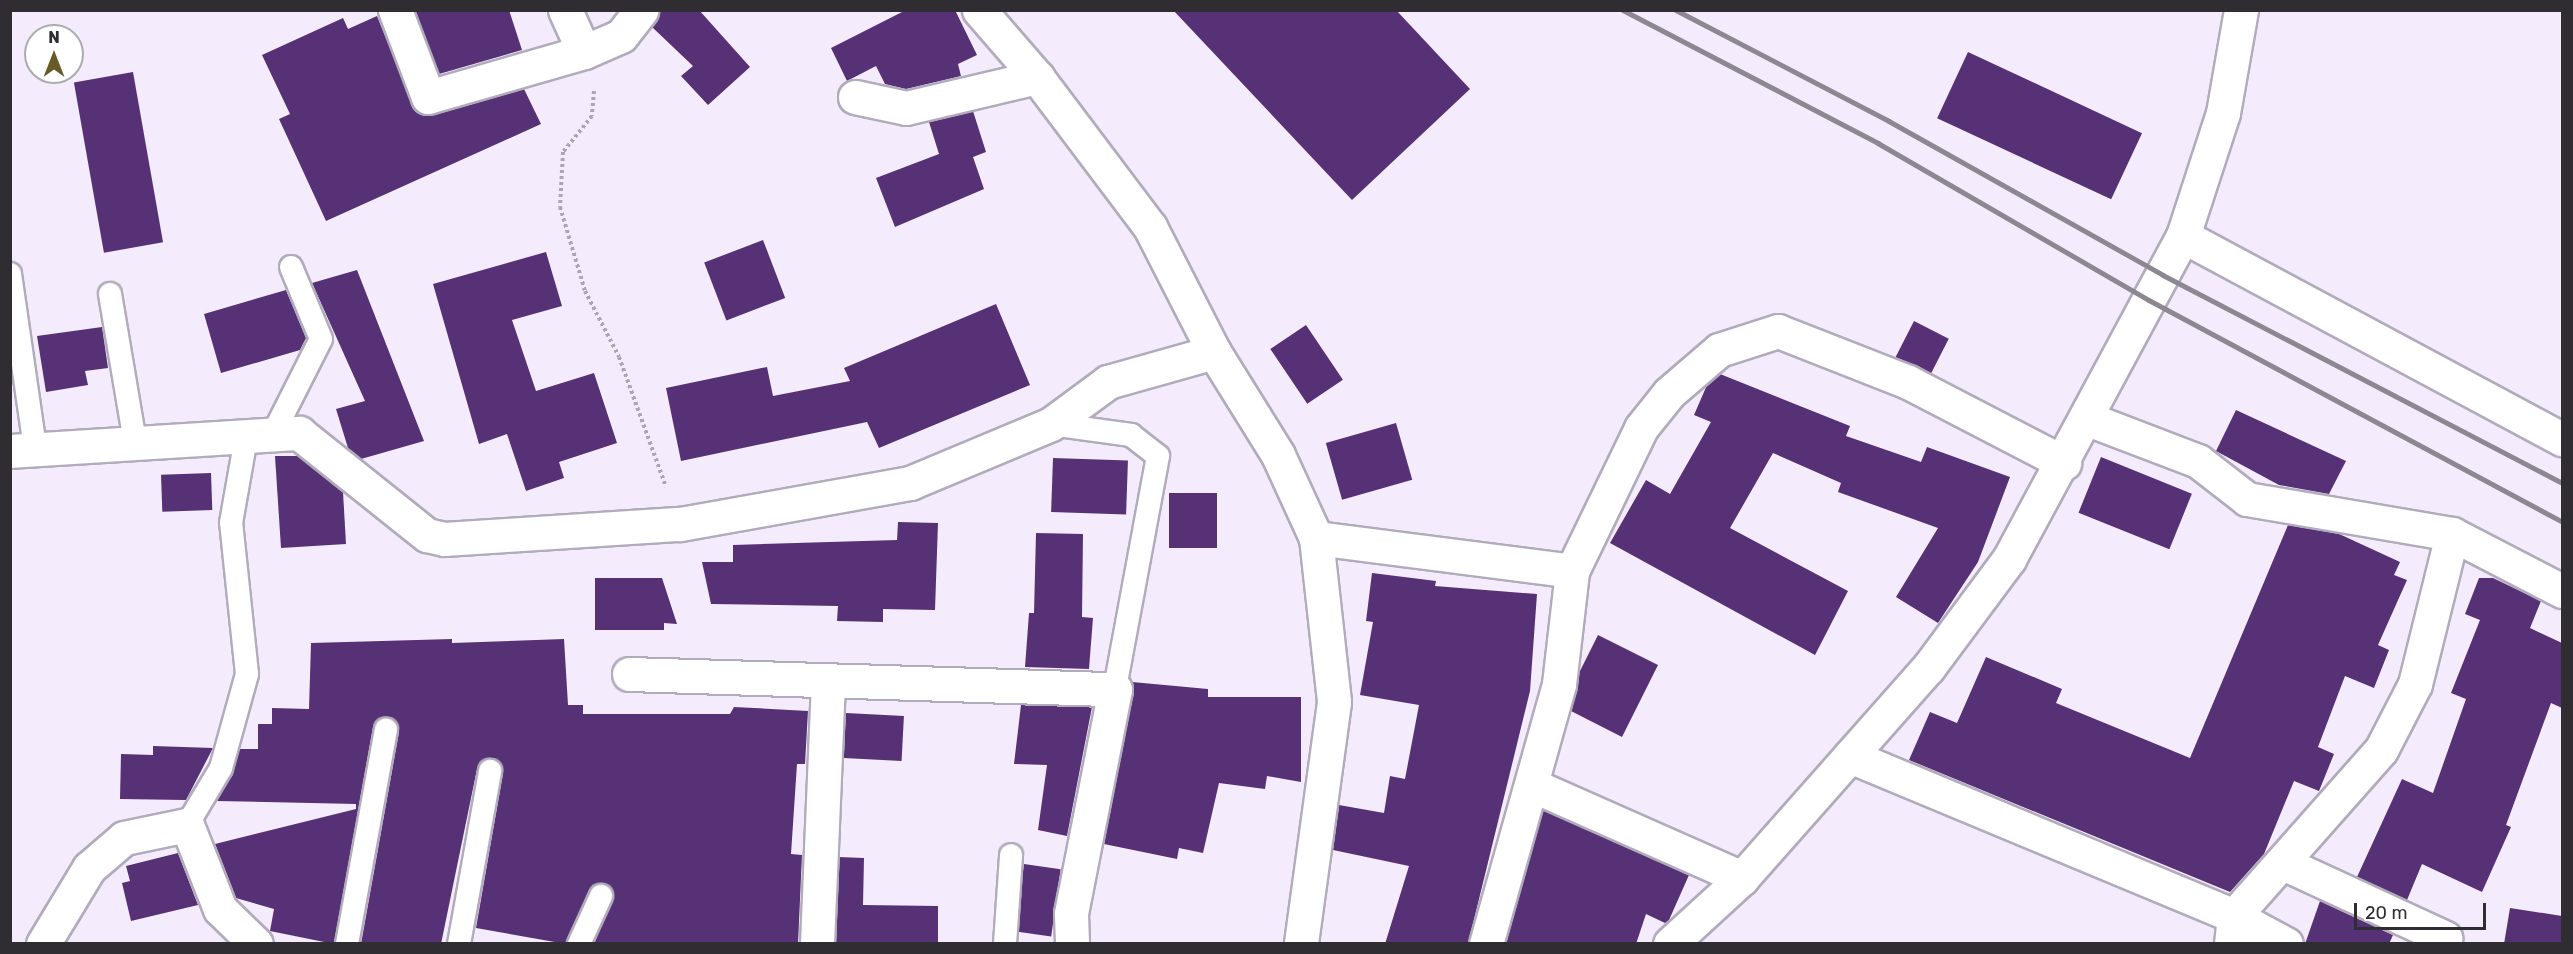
<!DOCTYPE html>
<html>
<head>
<meta charset="utf-8">
<style>
	body { margin:0 }
	#map { position:relative; width:2573px; height:954px; overflow:hidden; background:#f4ecfd; font-family:Rubik,sans-serif }
	div>[style] { position:absolute }
	[style*='--x'] { left:calc(var(--x)*1px); top:calc(var(--y)*1px); width:calc(var(--w)*1px); rotate:calc(var(--a)*1deg) }
	.building>* { inset:0; background:#563176; transform-origin:0 0 }
	.path>* { height:4px; margin-top:-2px; transform-origin:0; background:repeating-linear-gradient(90deg,#aca5b2 0 3px,transparent 0 6px) }
	.roads { filter:drop-shadow(2px 0 #b2abbb) drop-shadow(-2px 0 #b2abbb) drop-shadow(0 2px #b2abbb) drop-shadow(0 -2px #b2abbb) }
	.lane>* { height:22px; margin:-11px; padding:0 11px; transform-origin:11px; border-radius:11px; background:#fff }
	.street>* { height:33px; margin:-16.5px; padding:0 16.5px; transform-origin:16.5px; border-radius:16.5px; background:#fff }
	.rail>* { height:4.5px; margin:-2.25px; padding:0 2.25px; transform-origin:2.25px; border-radius:2.25px; background:#8d8792 }
	span { translate:-50% -50%; white-space:nowrap; text-align:center; line-height:1.15; -webkit-text-stroke:6px #fff; paint-order:stroke }
	.frame { position:absolute; inset:0; border:12px solid #2f2c32; pointer-events:none }
	.north { position:absolute; left:24px; top:24px; width:60px; height:60px; box-sizing:border-box; background:#fff; border:2px solid #acabad; border-radius:50%; rotate:0deg; font-size:16px; font-weight:700; line-height:24px; text-align:center; color:#2f2c32 }
	.north::after { content:''; display:block; margin:auto; width:21px; height:27px; background:#675b28; clip-path:polygon(50% 0,100% 100%,50% 72%,0 100%) }
	.scale { position:absolute; left:2354px; top:903px; width:132px; height:27px; box-sizing:border-box; border:3px solid #2f2c32; border-top:0; padding-left:8px; font-size:18px; line-height:21px; white-space:nowrap; color:#2f2c32; -webkit-text-stroke:4px #fff; paint-order:stroke }
</style>
</head>
<body>
<div id="map">
	<div class="building">
		<i style="clip-path:polygon(415px 10px,509px 10px,522px 50px,439px 74px)"></i>
		<i style="clip-path:polygon(659px 10px,699px 10px,750px 67px,708px 105px,681px 76px,693px 66px,652px 27px)"></i>
		<i style="clip-path:polygon(906px 10px,955px 10px,977px 55px,958px 64px,961px 76px,906px 89px,885px 84px,876px 66px,847px 81px,831px 48px)"></i>
		<i style="clip-path:polygon(1173px 10px,1396px 10px,1470px 89px,1352px 200px)"></i>
		<i style="clip-path:polygon(377px 16px,416px 112px,433px 115px,524px 89px,541px 124px,326px 221px,279px 119px,290px 114px,262px 55px,343px 18px,348px 29px)"></i>
		<i style="left:1968px;top:52px;width:192px;height:73px;rotate:25deg"></i>
		<i style="left:133px;top:72px;width:173px;height:60px;rotate:80deg"></i>
		<i style="clip-path:polygon(973px 111px,986px 152px,973px 157px,984px 189px,895px 227px,876px 178px,939px 154px,929px 122px)"></i>
		<i style="left:763px;top:240px;width:62px;height:63px;rotate:69deg"></i>
		<i style="clip-path:polygon(546px 252px,562px 306px,512px 320px,536px 391px,594px 373px,617px 443px,559px 462px,564px 478px,526px 491px,507px 434px,479px 444px,433px 284px)"></i>
		<i style="clip-path:polygon(357px 270px,424px 441px,361px 459px,348px 448px,336px 409px,365px 401px,312px 283px)"></i>
		<i style="clip-path:polygon(286px 290px,306px 338px,300px 350px,221px 373px,204px 314px)"></i>
		<i style="clip-path:polygon(996px 304px,1030px 385px,879px 448px,867px 422px,681px 461px,666px 388px,767px 367px,773px 396px,850px 381px,844px 368px)"></i>
		<i style="left:1914px;top:321px;width:39px;height:41px;rotate:27deg"></i>
		<i style="left:1306px;top:325px;width:66px;height:43px;rotate:56deg"></i>
		<i style="clip-path:polygon(102px 327px,108px 368px,85px 371px,88px 385px,46px 392px,37px 336px)"></i>
		<i style="clip-path:polygon(1720px 374px,1850px 426px,1846px 436px,1921px 462px,1927px 447px,2010px 477px,1978px 562px,1938px 623px,1896px 597px,1938px 528px,1838px 492px,1841px 483px,1773px 453px,1730px 528px,1848px 591px,1815px 655px,1610px 543px,1646px 480px,1670px 494px,1711px 422px,1694px 415px,1707px 385px)"></i>
		<i style="clip-path:polygon(2236px 410px,2346px 461px,2329px 494px,2279px 485px,2216px 451px)"></i>
		<i style="left:1396px;top:423px;width:59px;height:73px;rotate:74deg"></i>
		<i style="clip-path:polygon(275px 456px,298px 456px,343px 492px,346px 544px,281px 548px)"></i>
		<i style="left:2101px;top:457px;width:98px;height:60px;rotate:22deg"></i>
		<i style="left:1053px;top:458px;width:75px;height:54px;rotate:2deg"></i>
		<i style="left:211px;top:473px;width:37px;height:50px;rotate:88deg"></i>
		<i style="left:1169px;top:493px;width:48px;height:55px"></i>
		<i style="clip-path:polygon(898px 522px,938px 523px,935px 610px,883px 609px,883px 622px,837px 621px,838px 606px,711px 604px,702px 562px,733px 562px,733px 545px,897px 540px)"></i>
		<i style="clip-path:polygon(2288px 525px,2337px 533px,2400px 562px,2394px 575px,2407px 580px,2378px 645px,2389px 650px,2374px 688px,2345px 676px,2318px 747px,2334px 754px,2319px 791px,2294px 781px,2264px 854px,2230px 892px,1909px 760px,1930px 712px,1957px 723px,1986px 657px,2062px 689px,2056px 703px,2190px 758px)"></i>
		<i style="clip-path:polygon(1036px 533px,1083px 534px,1082px 617px,1093px 618px,1089px 669px,1025px 667px,1029px 613px,1034px 613px)"></i>
		<i style="clip-path:polygon(1372px 573px,1436px 581px,1435px 586px,1537px 594px,1530px 691px,1468px 944px,1385px 944px,1409px 866px,1333px 850px,1339px 805px,1384px 813px,1390px 776px,1405px 779px,1419px 705px,1360px 695px,1373px 622px,1366px 621px)"></i>
		<i style="clip-path:polygon(595px 578px,662px 578px,677px 624px,664px 623px,664px 630px,595px 630px)"></i>
		<i style="clip-path:polygon(2479px 578px,2493px 578px,2541px 601px,2530px 628px,2562px 643px,2562px 708px,2551px 703px,2506px 825px,2511px 827px,2482px 892px,2422px 864px,2407px 900px,2357px 877px,2402px 779px,2433px 793px,2466px 699px,2451px 693px,2480px 620px,2465px 614px)"></i>
		<i style="clip-path:polygon(1598px 635px,1658px 665px,1622px 737px,1571px 711px,1579px 673px)"></i>
		<i style="clip-path:polygon(452px 639px,452px 643px,564px 639px,568px 705px,583px 705px,583px 714px,730px 714px,734px 707px,808px 711px,805px 764px,797px 764px,791px 854px,802px 855px,798px 944px,594px 944px,614px 895px,600px 883px,589px 890px,566px 944px,476px 928px,503px 773px,492px 758px,477px 769px,441px 944px,361px 944px,399px 732px,388px 717px,373px 728px,334px 944px,270px 931px,274px 909px,236px 898px,215px 844px,356px 809px,356px 804px,217px 801px,240px 749px,258px 749px,258px 724px,272px 724px,272px 708px,309px 709px,311px 643px)"></i>
		<i style="clip-path:polygon(1132px 682px,1208px 689px,1208px 697px,1301px 697px,1301px 782px,1267px 776px,1265px 789px,1219px 783px,1203px 853px,1179px 848px,1177px 859px,1104px 844px)"></i>
		<i style="clip-path:polygon(1021px 705px,1092px 707px,1067px 836px,1038px 830px,1047px 765px,1014px 764px)"></i>
		<i style="left:846px;top:713px;width:58px;height:45px;rotate:3deg"></i>
		<i style="clip-path:polygon(153px 746px,213px 748px,186px 800px,120px 799px,121px 754px,153px 755px)"></i>
		<i style="clip-path:polygon(1543px 810px,1689px 875px,1669px 920px,1665px 923px,1646px 914px,1636px 944px,1506px 944px)"></i>
		<i style="clip-path:polygon(178px 853px,198px 905px,131px 921px,122px 883px,130px 881px,126px 866px)"></i>
		<i style="clip-path:polygon(839px 857px,864px 858px,863px 905px,938px 906px,938px 944px,836px 944px)"></i>
		<i style="left:1024px;top:864px;width:37px;height:68px;rotate:8deg"></i>
		<i style="clip-path:polygon(2320px 901px,2393px 935px,2389px 944px,2305px 944px)"></i>
		<i style="clip-path:polygon(2510px 908px,2562px 916px,2562px 944px,2504px 944px)"></i>
	</div>
	<div class="path">
		<i style="--x:594;--y:91;--w:25;--a:95"></i>
		<i style="--x:592;--y:116;--w:46;--a:128.9"></i>
		<i style="--x:563;--y:152;--w:55;--a:93.1"></i>
		<i style="--x:560;--y:207;--w:88;--a:73.4"></i>
		<i style="--x:585;--y:291;--w:74;--a:62.7"></i>
		<i style="--x:619;--y:357;--w:138;--a:70.1"></i>
	</div>
	<div class="roads">
		<div class="lane">
			<i style="--x:10;--y:274;--w:175;--a:81.8"></i>
			<i style="--x:110;--y:294;--w:150;--a:80.4"></i>
			<i style="--x:1051;--y:424;--w:81;--a:7.8"></i>
			<i style="--x:1131;--y:435;--w:34;--a:38"></i>
			<i style="--x:1158;--y:456;--w:237;--a:100.5"></i>
			<i style="--x:274;--y:432;--w:104;--a:-63.2"></i>
			<i style="--x:321;--y:339;--w:78;--a:-112.6"></i>
			<i style="--x:187;--y:825;--w:66;--a:-59.2"></i>
			<i style="--x:221;--y:768;--w:98;--a:-74.5"></i>
			<i style="--x:247;--y:674;--w:152;--a:-96"></i>
			<i style="--x:231;--y:523;--w:92;--a:-80"></i>
			<i style="--x:347;--y:944;--w:218;--a:-79.7"></i>
			<i style="--x:459;--y:944;--w:176;--a:-79.8"></i>
			<i style="--x:579;--y:944;--w:53;--a:-65.4"></i>
			<i style="--x:1005;--y:944;--w:89;--a:-86.1"></i>
		</div>
		<div class="street">
			<i style="--x:395;--y:10;--w:93;--a:69.2"></i>
			<i style="--x:428;--y:97;--w:162;--a:-16.1"></i>
			<i style="--x:584;--y:52;--w:40;--a:-23.4"></i>
			<i style="--x:621;--y:36;--w:33;--a:-52"></i>
			<i style="--x:565;--y:10;--w:46;--a:65.7"></i>
			<i style="--x:979;--y:10;--w:89;--a:49.1"></i>
			<i style="--x:1037;--y:77;--w:188;--a:53"></i>
			<i style="--x:1150;--y:227;--w:140;--a:62.9"></i>
			<i style="--x:1214;--y:352;--w:121;--a:58.1"></i>
			<i style="--x:1278;--y:455;--w:91;--a:65.4"></i>
			<i style="--x:1316;--y:538;--w:165;--a:83.7"></i>
			<i style="--x:1334;--y:702;--w:244;--a:97.8"></i>
			<i style="--x:855;--y:97;--w:52;--a:12.2"></i>
			<i style="--x:906;--y:108;--w:135;--a:-13.3"></i>
			<i style="--x:2183;--y:236;--w:430;--a:28.2"></i>
			<i style="--x:2088;--y:419;--w:118;--a:20.9"></i>
			<i style="--x:2198;--y:461;--w:62;--a:37.8"></i>
			<i style="--x:2247;--y:499;--w:208;--a:9.7"></i>
			<i style="--x:2452;--y:534;--w:124;--a:27.4"></i>
			<i style="--x:10;--y:451;--w:290;--a:-3.6"></i>
			<i style="--x:299;--y:433;--w:164;--a:38.6"></i>
			<i style="--x:427;--y:535;--w:18;--a:13"></i>
			<i style="--x:445;--y:539;--w:235;--a:-3.7"></i>
			<i style="--x:680;--y:524;--w:234;--a:-10.1"></i>
			<i style="--x:910;--y:483;--w:153;--a:-22.7"></i>
			<i style="--x:1051;--y:424;--w:71;--a:-36.4"></i>
			<i style="--x:1108;--y:382;--w:110;--a:-15.8"></i>
			<i style="--x:1316;--y:538;--w:258;--a:7.3"></i>
			<i style="--x:629;--y:674;--w:486;--a:1.8"></i>
			<i style="--x:1115;--y:689;--w:229;--a:101.1"></i>
			<i style="--x:1071;--y:914;--w:30;--a:88"></i>
			<i style="--x:1850;--y:756;--w:416;--a:22.6"></i>
			<i style="--x:2234;--y:916;--w:59;--a:28.3"></i>
			<i style="--x:1532;--y:785;--w:230;--a:23.9"></i>
			<i style="--x:2283;--y:863;--w:179;--a:24.8"></i>
			<i style="--x:43;--y:944;--w:89;--a:-58.8"></i>
			<i style="--x:89;--y:868;--w:46;--a:-40.6"></i>
			<i style="--x:124;--y:838;--w:64;--a:-11.7"></i>
			<i style="--x:187;--y:825;--w:90;--a:68.6"></i>
			<i style="--x:220;--y:909;--w:50;--a:44.2"></i>
			<i style="--x:817;--y:944;--w:261;--a:-87.6"></i>
			<i style="--x:1486;--y:944;--w:270;--a:-74.3"></i>
			<i style="--x:1559;--y:684;--w:114;--a:-83.4"></i>
			<i style="--x:1572;--y:571;--w:159;--a:-64.2"></i>
			<i style="--x:1641;--y:428;--w:45;--a:-51.3"></i>
			<i style="--x:1669;--y:393;--w:66;--a:-40.7"></i>
			<i style="--x:1719;--y:350;--w:62;--a:-17.9"></i>
			<i style="--x:1778;--y:331;--w:140;--a:21.4"></i>
			<i style="--x:1908;--y:382;--w:176;--a:27.4"></i>
			<i style="--x:1670;--y:944;--w:98;--a:-42.5"></i>
			<i style="--x:1742;--y:878;--w:281;--a:-48.5"></i>
			<i style="--x:1928;--y:668;--w:136;--a:-53.4"></i>
			<i style="--x:2009;--y:559;--w:367;--a:-61.7"></i>
			<i style="--x:2183;--y:236;--w:129;--a:-72"></i>
			<i style="--x:2223;--y:113;--w:105;--a:-80.1"></i>
			<i style="--x:2231;--y:944;--w:28;--a:-84"></i>
			<i style="--x:2234;--y:916;--w:222;--a:-48.5"></i>
			<i style="--x:2381;--y:750;--w:74;--a:-62.7"></i>
			<i style="--x:2415;--y:684;--w:154;--a:-76.1"></i>
		</div>
	</div>
	<div class="rail">
		<i style="--x:1623;--y:10;--w:288;--a:27.5"></i>
		<i style="--x:1878;--y:143;--w:313;--a:30.1"></i>
		<i style="--x:2149;--y:300;--w:468;--a:28.2"></i>
		<i style="--x:1676;--y:10;--w:240;--a:27.5"></i>
		<i style="--x:1889;--y:121;--w:314;--a:29.3"></i>
		<i style="--x:2163;--y:275;--w:450;--a:27.5"></i>
	</div>
	<div class="frame"></div>
	<div class="north">N</div>
	<div class="scale">20 m</div>
</div>
</body>
</html>
